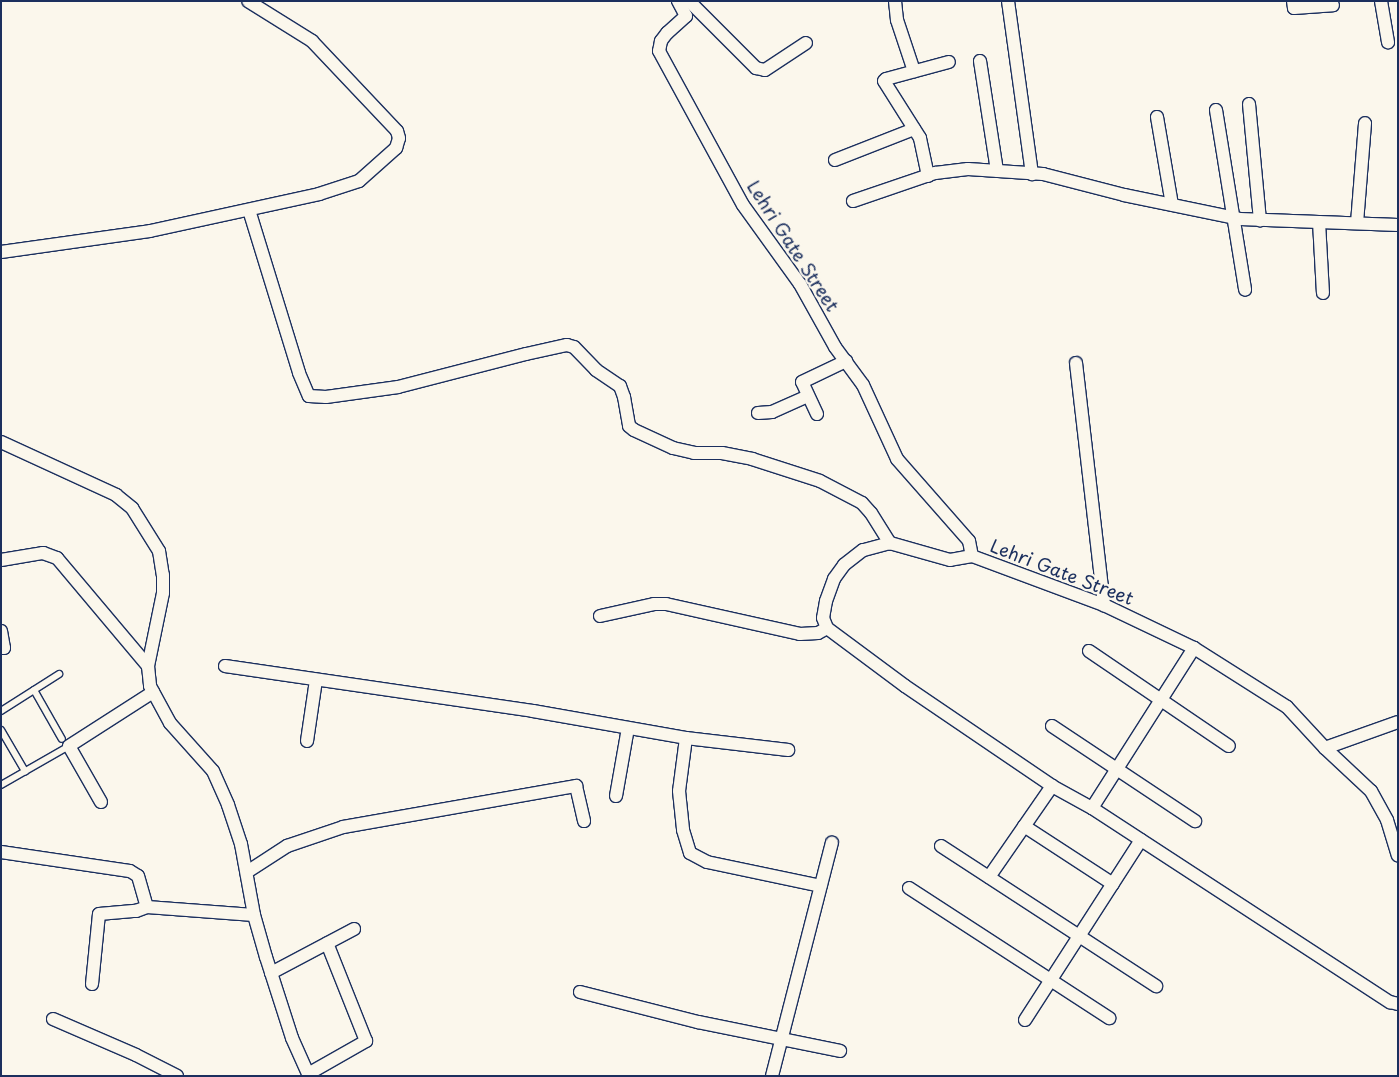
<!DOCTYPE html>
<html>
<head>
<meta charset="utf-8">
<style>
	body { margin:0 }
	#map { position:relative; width:1399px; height:1077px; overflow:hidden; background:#fbf7ec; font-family:"Playpen Sans",sans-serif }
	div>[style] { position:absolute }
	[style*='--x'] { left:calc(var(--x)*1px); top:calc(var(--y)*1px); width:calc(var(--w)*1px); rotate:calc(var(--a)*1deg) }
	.roads { filter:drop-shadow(1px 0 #1b2f5e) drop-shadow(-1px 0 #1b2f5e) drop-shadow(0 1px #1b2f5e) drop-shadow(0 -1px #1b2f5e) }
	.lane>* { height:6px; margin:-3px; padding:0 3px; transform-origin:3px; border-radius:3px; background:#fbf7ec }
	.street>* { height:12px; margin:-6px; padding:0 6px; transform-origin:6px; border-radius:6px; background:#fbf7ec }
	span { translate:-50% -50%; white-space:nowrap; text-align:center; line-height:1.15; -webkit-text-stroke:4.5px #fbf7ec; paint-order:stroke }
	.street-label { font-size:18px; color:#1b2f5e }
	.frame { position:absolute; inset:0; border:2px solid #1b2f5e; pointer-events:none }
</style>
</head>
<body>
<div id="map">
	<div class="roads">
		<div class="lane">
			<i style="--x:34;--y:690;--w:56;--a:60.3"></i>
			<i style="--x:1;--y:711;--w:69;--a:-32.5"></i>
			<i style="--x:1;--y:730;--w:48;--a:59.7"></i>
			<i style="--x:1;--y:785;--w:78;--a:-29.8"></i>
		</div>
		<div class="street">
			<i style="--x:678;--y:1;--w:17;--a:62"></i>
			<i style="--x:686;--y:16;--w:25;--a:138"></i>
			<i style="--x:667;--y:33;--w:10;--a:127"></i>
			<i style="--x:661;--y:41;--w:10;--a:101"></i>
			<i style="--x:659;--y:51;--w:175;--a:61.4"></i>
			<i style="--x:743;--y:205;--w:97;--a:54.2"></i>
			<i style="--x:800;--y:284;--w:72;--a:60.9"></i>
			<i style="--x:835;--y:347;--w:47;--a:53.6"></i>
			<i style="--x:863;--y:385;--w:81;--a:65.3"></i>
			<i style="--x:897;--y:459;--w:109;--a:48.7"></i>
			<i style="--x:969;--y:541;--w:15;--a:79"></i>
			<i style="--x:972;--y:556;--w:141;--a:20.4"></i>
			<i style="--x:1104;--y:605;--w:100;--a:25.5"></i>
			<i style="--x:1194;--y:648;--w:110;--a:32.4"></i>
			<i style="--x:1287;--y:707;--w:56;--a:47.2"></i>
			<i style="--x:1325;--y:748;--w:63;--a:43.1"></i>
			<i style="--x:1371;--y:791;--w:33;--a:61"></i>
			<i style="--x:1387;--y:820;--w:37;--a:73"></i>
			<i style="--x:689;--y:1;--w:95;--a:45"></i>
			<i style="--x:756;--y:68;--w:9;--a:13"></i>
			<i style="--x:765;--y:70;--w:49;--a:-33.4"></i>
			<i style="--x:895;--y:1;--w:19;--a:84"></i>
			<i style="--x:897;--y:20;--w:54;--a:71.6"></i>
			<i style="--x:1008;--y:1;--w:175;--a:82.1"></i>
			<i style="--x:1293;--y:1;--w:7;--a:82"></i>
			<i style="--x:1294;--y:8;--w:39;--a:-4"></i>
			<i style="--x:1381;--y:1;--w:42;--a:80.3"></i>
			<i style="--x:980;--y:61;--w:111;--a:81.2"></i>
			<i style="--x:1249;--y:104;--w:117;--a:84.6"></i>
			<i style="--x:1216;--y:110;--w:182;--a:80.8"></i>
			<i style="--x:1157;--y:117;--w:89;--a:80.3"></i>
			<i style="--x:835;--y:160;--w:85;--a:-21.4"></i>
			<i style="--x:928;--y:176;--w:39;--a:-102"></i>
			<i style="--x:920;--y:138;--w:67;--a:-122.3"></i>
			<i style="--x:884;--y:81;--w:3;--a:-45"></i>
			<i style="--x:886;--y:79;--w:65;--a:-15.1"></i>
			<i style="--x:853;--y:201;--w:87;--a:-18.9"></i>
			<i style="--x:935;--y:173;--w:33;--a:-7"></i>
			<i style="--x:968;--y:169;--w:75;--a:3.8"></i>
			<i style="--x:1043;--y:174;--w:84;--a:14.5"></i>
			<i style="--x:1124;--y:195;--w:118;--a:11.7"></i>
			<i style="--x:1240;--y:219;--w:158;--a:2.2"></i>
			<i style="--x:249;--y:210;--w:170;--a:72.9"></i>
			<i style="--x:299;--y:373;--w:25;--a:67"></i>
			<i style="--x:309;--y:396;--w:17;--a:3"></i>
			<i style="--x:326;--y:397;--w:73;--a:-7.9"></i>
			<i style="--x:398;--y:387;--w:132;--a:-14.5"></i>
			<i style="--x:526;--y:354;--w:42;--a:-12.4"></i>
			<i style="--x:567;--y:345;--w:7;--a:16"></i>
			<i style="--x:574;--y:347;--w:32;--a:46"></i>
			<i style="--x:596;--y:370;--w:29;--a:34"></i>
			<i style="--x:620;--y:386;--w:12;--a:70"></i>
			<i style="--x:624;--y:397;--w:29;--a:80"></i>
			<i style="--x:629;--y:426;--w:6;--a:39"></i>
			<i style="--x:634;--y:430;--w:43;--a:24.8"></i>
			<i style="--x:673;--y:448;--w:22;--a:13"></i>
			<i style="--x:694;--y:453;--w:28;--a:0"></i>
			<i style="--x:722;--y:453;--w:31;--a:11"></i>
			<i style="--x:752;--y:459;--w:71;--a:17.9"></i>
			<i style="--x:820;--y:481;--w:47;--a:27.6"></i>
			<i style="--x:862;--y:503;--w:13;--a:48"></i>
			<i style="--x:871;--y:513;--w:36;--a:58"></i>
			<i style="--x:1319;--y:222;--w:71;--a:86.8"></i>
			<i style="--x:1357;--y:223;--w:100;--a:-85.4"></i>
			<i style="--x:1;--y:252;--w:150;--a:-8"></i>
			<i style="--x:150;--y:231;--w:173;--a:-12.3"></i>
			<i style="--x:319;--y:194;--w:42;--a:-18"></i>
			<i style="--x:359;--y:181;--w:50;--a:-41.7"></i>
			<i style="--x:396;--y:148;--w:10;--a:-73"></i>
			<i style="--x:399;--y:138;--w:7;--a:-106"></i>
			<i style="--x:397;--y:131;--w:124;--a:-133.4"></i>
			<i style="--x:312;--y:41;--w:75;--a:-148"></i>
			<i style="--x:1076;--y:363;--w:244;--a:83.4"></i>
			<i style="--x:758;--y:413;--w:14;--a:-4"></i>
			<i style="--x:772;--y:412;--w:39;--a:-24"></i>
			<i style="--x:817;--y:414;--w:35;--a:-115"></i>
			<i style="--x:802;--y:382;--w:49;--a:-25.5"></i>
			<i style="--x:1;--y:442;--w:127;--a:24.7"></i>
			<i style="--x:116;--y:495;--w:21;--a:39"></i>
			<i style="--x:132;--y:508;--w:51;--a:57.9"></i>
			<i style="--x:159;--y:551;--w:24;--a:81"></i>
			<i style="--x:163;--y:575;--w:18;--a:90"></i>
			<i style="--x:163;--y:593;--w:75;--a:101.6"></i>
			<i style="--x:148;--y:666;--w:20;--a:84"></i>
			<i style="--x:150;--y:686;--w:42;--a:61.6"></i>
			<i style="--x:170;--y:723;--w:64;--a:48.1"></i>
			<i style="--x:213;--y:771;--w:37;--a:66"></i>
			<i style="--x:228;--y:805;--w:41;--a:71.6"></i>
			<i style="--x:241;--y:844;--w:72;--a:79.6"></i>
			<i style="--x:254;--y:915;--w:44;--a:74.1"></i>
			<i style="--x:266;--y:957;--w:85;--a:72.2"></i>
			<i style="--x:292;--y:1038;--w:42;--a:65.9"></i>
			<i style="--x:972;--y:556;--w:22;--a:170"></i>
			<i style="--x:950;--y:560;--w:62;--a:-164.2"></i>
			<i style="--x:890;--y:543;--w:28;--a:165"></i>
			<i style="--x:863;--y:550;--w:24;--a:142"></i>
			<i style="--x:844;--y:565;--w:17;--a:126"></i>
			<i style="--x:834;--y:579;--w:23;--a:110"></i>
			<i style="--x:826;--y:601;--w:17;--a:100"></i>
			<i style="--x:823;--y:618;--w:11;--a:68"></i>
			<i style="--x:827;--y:628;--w:97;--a:36.6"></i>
			<i style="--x:905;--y:686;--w:178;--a:34.2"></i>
			<i style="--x:1052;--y:786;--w:46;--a:28.8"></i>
			<i style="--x:1092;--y:808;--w:356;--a:33.1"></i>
			<i style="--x:1390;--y:1002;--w:8;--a:14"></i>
			<i style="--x:1;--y:560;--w:43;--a:-9.5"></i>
			<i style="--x:43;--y:553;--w:15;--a:20"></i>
			<i style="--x:57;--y:558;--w:141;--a:49.9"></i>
			<i style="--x:600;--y:616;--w:55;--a:-12.5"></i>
			<i style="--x:654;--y:604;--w:12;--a:0"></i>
			<i style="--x:666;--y:604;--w:137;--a:12.6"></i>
			<i style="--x:800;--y:634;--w:18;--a:-3"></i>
			<i style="--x:818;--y:633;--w:10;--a:-29"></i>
			<i style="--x:1;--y:631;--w:17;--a:80"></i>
			<i style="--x:4;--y:648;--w:3;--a:180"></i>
			<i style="--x:1089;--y:651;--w:169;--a:34.2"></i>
			<i style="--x:225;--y:666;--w:311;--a:8.3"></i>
			<i style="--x:533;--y:711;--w:155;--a:10"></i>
			<i style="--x:686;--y:738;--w:103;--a:6.7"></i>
			<i style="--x:1052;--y:726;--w:172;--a:33.6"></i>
			<i style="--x:686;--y:738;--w:53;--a:97.5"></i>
			<i style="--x:679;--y:791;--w:39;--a:84"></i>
			<i style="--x:683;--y:830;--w:24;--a:73"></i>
			<i style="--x:690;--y:853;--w:19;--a:28"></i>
			<i style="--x:707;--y:862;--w:116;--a:11.9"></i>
			<i style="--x:307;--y:741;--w:62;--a:-81.6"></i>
			<i style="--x:1325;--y:748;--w:77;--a:-19.6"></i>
			<i style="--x:616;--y:796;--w:69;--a:-80"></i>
			<i style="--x:101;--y:802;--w:64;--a:-119.7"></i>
			<i style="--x:69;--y:746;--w:100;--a:-32.7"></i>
			<i style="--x:1092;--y:808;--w:190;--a:-57.5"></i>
			<i style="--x:1024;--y:826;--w:106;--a:33.1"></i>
			<i style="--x:941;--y:846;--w:257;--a:33.1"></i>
			<i style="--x:1;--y:852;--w:130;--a:8.4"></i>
			<i style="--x:130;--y:871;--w:9;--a:32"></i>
			<i style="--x:138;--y:876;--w:32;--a:74"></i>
			<i style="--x:147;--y:907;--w:107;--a:4.3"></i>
			<i style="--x:247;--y:872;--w:48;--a:-33"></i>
			<i style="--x:287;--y:846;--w:59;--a:-18.7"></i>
			<i style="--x:343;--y:827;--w:237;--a:-10"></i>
			<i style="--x:576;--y:786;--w:36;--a:77"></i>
			<i style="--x:989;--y:877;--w:111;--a:-55.3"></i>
			<i style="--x:909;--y:888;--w:239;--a:33"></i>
			<i style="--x:271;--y:973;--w:94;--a:-27.9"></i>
			<i style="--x:92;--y:984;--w:70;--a:-84.3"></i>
			<i style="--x:99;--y:914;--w:37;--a:-5"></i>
			<i style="--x:136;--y:911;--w:12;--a:-20"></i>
			<i style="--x:580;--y:992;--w:122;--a:14.3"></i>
			<i style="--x:698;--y:1022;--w:145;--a:11.5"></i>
			<i style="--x:53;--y:1019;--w:90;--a:23.4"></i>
			<i style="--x:136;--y:1055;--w:46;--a:27.1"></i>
			<i style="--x:1025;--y:1020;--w:214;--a:-57.2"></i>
			<i style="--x:308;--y:1074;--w:67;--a:-29.6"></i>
			<i style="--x:366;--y:1041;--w:105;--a:-111.7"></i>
			<i style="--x:772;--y:1076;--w:241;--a:-75.6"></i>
		</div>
	</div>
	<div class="street-label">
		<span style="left:793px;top:246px;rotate:57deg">Lehri Gate Street</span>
		<span style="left:1062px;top:572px;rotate:21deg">Lehri Gate Street</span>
	</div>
	<div class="frame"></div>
</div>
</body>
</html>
